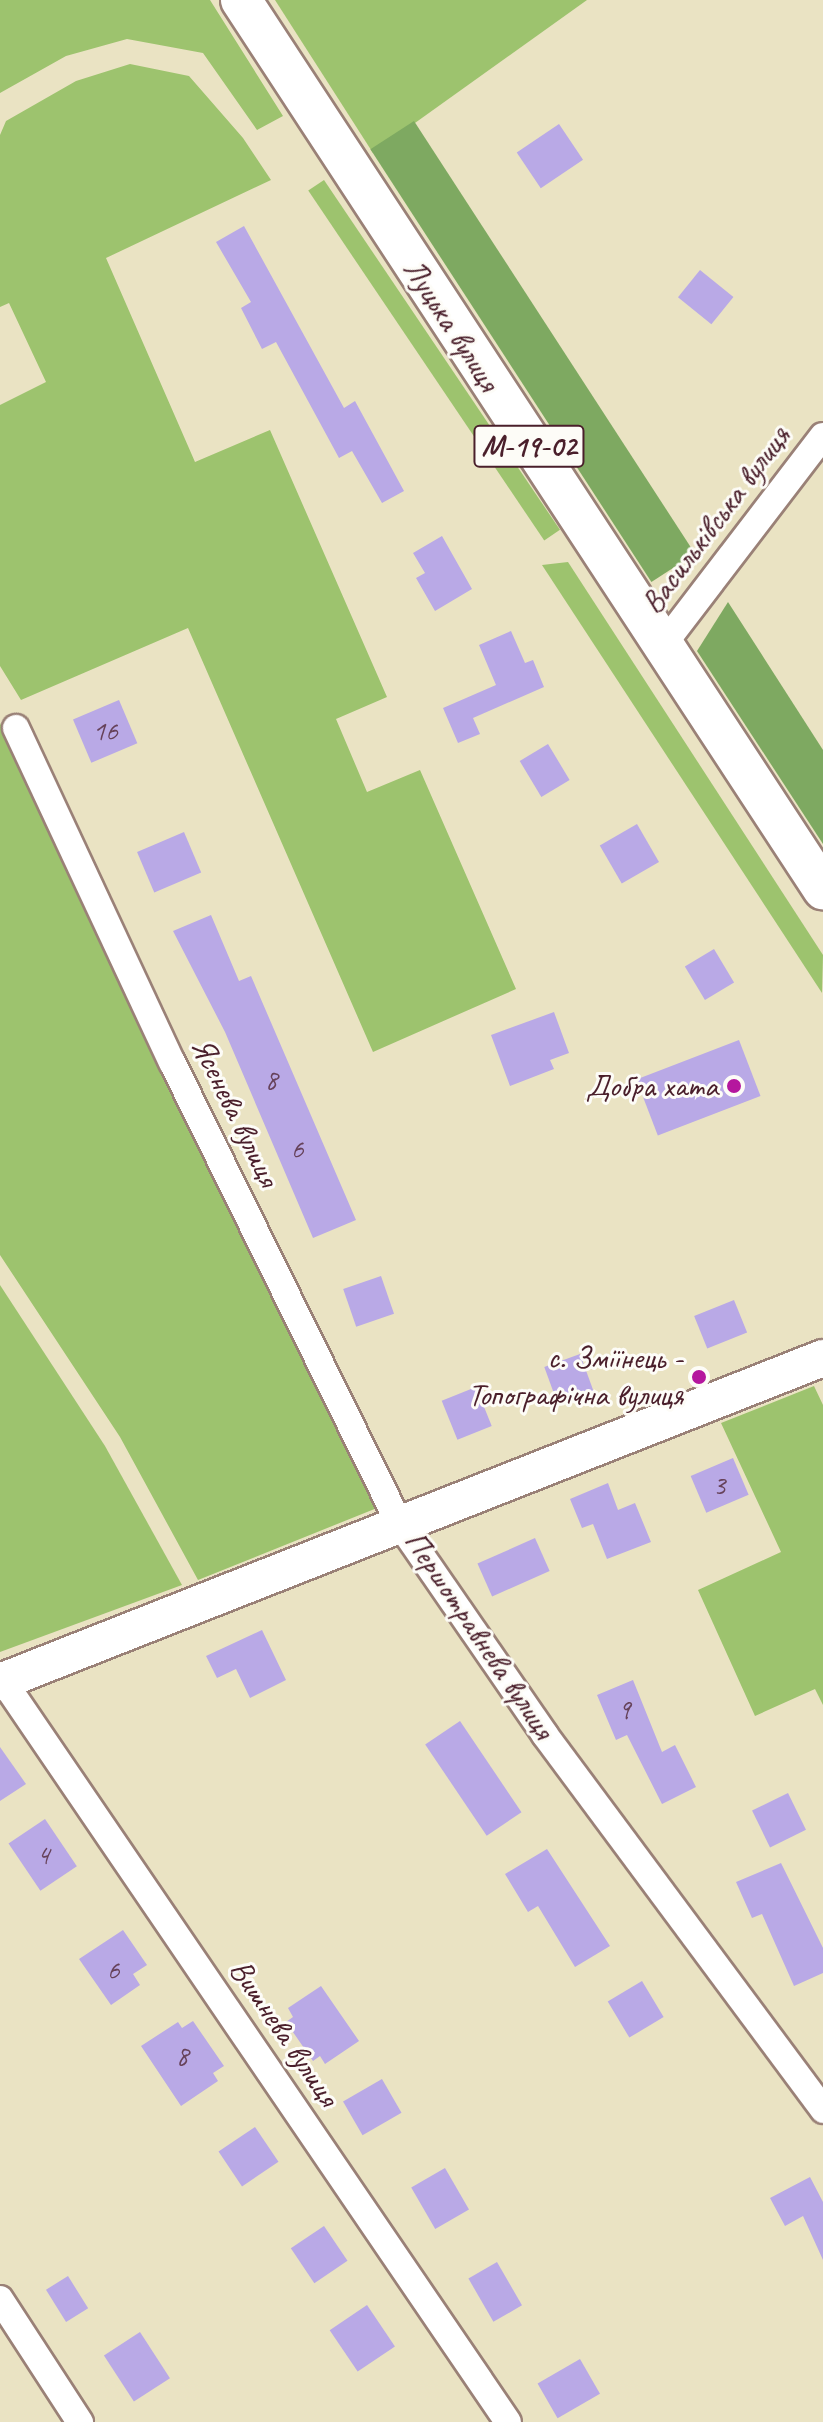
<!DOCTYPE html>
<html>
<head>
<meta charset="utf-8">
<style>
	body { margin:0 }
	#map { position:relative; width:823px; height:2422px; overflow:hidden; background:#eae3c3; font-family:Caveat,sans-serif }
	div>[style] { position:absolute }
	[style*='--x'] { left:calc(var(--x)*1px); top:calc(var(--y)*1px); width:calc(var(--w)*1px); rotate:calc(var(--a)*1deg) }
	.green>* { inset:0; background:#9dc36e; transform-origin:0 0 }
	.forest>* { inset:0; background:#7ea961; transform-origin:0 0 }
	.building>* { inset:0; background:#b9a9e6; transform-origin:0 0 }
	.roads { filter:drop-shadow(2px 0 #9a8177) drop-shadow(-2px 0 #9a8177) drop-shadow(0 2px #9a8177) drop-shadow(0 -2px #9a8177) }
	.street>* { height:26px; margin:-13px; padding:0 13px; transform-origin:13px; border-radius:13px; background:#fff }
	.secondary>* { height:36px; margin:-18px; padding:0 18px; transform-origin:18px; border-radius:18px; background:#fff }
	.primary>* { height:40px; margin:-20px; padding:0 20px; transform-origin:20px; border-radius:20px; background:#fff }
	.dots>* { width:22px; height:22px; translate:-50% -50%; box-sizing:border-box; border:4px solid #fdfcf7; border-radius:50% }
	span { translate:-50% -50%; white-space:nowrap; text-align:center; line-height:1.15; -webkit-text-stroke:6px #fdfcf7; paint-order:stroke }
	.number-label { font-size:28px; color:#66425a }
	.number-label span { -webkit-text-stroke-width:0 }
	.shield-label span { padding:2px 6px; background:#fdfcf7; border:2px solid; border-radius:6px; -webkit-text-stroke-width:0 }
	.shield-label { font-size:30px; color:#4a1f2b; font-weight:700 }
	.street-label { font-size:32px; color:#4a1f2b }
	.poi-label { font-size:32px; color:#4a1f2b }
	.right { translate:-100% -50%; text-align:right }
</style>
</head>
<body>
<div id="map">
	<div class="green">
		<i style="clip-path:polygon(0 0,210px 0,283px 116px,257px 130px,203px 53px,127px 39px,66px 56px,0 93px)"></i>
		<i style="clip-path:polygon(275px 0,587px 0,373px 153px)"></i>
		<i style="clip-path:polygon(130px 64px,189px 76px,243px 138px,271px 180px,106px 258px,195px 462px,270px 430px,387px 697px,336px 719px,367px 792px,420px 770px,516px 989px,373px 1052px,188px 628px,21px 700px,0 666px,0 405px,46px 382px,9px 303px,0 307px,0 135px,6px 121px,76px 81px)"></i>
		<i style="left:324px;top:180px;width:422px;height:19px;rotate:56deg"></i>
		<i style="clip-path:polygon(568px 562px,823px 955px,822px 993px,542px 565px)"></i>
		<i style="clip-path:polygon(0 723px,377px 1508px,198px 1580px,120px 1437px,0 1255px)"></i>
		<i style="clip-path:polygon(0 1285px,105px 1446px,182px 1585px,0 1652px)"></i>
		<i style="clip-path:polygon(814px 1386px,823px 1405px,823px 1705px,815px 1689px,755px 1716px,698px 1590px,781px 1552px,721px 1423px)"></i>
	</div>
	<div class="forest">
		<i style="left:414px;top:121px;width:516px;height:52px;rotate:57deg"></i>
		<i style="clip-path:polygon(728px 602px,823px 750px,823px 844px,697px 651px)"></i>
	</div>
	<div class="building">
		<i style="left:559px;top:124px;width:43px;height:51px;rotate:56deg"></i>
		<i style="clip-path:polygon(244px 226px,344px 408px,355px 401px,404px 491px,382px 503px,352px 451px,339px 458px,276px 342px,262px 349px,241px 308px,251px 302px,216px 242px)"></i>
		<i style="left:700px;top:270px;width:43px;height:35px;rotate:39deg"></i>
		<i style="clip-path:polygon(442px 536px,472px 589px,435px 611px,416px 578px,425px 573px,413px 553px)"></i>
		<i style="clip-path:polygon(511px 631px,525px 663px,533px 660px,544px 687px,473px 718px,480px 734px,458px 743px,443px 708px,496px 685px,479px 645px)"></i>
		<i style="left:119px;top:700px;width:47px;height:50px;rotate:67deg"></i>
		<i style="left:548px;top:744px;width:42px;height:33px;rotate:59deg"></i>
		<i style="left:637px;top:824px;width:44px;height:43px;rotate:60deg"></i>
		<i style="left:184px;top:832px;width:44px;height:51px;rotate:67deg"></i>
		<i style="clip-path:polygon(211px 915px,239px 981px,251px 976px,356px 1220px,313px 1238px,225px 1032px,173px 931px)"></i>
		<i style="left:714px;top:949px;width:39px;height:34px;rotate:59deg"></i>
		<i style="clip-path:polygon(554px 1012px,569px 1053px,550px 1060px,554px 1069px,510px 1086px,491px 1035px)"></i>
		<i style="left:739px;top:1040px;width:60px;height:110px;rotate:69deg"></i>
		<i style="left:381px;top:1276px;width:40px;height:40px;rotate:71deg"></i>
		<i style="left:734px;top:1300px;width:35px;height:43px;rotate:68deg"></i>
		<i style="left:580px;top:1354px;width:40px;height:38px;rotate:70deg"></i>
		<i style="left:476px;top:1387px;width:42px;height:37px;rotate:68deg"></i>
		<i style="left:733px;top:1458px;width:40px;height:46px;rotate:67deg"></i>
		<i style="clip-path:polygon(608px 1483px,618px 1510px,635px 1503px,651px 1542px,607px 1559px,593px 1524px,582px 1528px,570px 1499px)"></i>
		<i style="left:535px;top:1538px;width:36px;height:63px;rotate:66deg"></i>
		<i style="clip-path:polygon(262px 1630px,286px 1680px,250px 1698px,236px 1669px,217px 1678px,206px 1656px)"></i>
		<i style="clip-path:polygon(633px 1680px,662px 1752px,675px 1745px,696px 1787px,662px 1804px,627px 1735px,616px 1740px,597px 1695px)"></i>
		<i style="left:460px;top:1721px;width:110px;height:42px;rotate:56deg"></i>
		<i style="clip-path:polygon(0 1747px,26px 1784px,0 1801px)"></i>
		<i style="left:788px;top:1793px;width:41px;height:40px;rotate:64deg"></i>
		<i style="left:45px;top:1819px;width:57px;height:44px;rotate:56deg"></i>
		<i style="clip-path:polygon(547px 1849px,610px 1946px,575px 1967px,538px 1906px,528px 1912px,505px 1874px)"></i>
		<i style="clip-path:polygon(781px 1863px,823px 1948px,823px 1973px,794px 1986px,762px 1914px,752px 1918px,736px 1882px)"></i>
		<i style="clip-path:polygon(123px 1930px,147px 1965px,133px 1974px,140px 1985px,111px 2005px,79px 1959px)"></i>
		<i style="left:642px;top:1981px;width:42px;height:40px;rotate:59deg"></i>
		<i style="clip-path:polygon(321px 1986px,359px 2041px,325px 2064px,320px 2056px,313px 2061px,286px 2022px,293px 2017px,288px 2008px)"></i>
		<i style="clip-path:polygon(193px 2021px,224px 2066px,213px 2073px,218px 2081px,181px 2106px,141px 2046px,178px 2022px,182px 2028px)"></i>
		<i style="left:382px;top:2079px;width:39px;height:45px;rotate:60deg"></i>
		<i style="left:255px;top:2127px;width:42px;height:44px;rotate:56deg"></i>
		<i style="left:445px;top:2168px;width:48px;height:39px;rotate:60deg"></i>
		<i style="clip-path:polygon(810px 2177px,823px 2202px,823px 2260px,803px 2216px,785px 2226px,770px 2198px)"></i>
		<i style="left:324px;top:2226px;width:42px;height:40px;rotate:56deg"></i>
		<i style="left:497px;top:2262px;width:50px;height:33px;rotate:60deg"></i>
		<i style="left:68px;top:2276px;width:38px;height:26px;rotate:58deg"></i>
		<i style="left:367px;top:2305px;width:50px;height:45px;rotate:56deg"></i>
		<i style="left:140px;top:2332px;width:55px;height:43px;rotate:57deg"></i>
		<i style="left:580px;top:2359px;width:40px;height:49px;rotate:60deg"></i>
	</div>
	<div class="roads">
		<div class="street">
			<i style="--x:663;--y:645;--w:263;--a:-52.6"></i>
			<i style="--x:16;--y:728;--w:369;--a:65"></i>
			<i style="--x:172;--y:1062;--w:514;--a:63.78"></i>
			<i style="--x:399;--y:1523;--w:257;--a:55.4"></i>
			<i style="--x:545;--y:1735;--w:467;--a:53.4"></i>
			<i style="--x:4;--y:1682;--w:895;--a:55.74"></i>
			<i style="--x:0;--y:2299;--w:147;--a:57"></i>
		</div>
		<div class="secondary">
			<i style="--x:0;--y:1682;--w:884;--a:-21.49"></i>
		</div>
		<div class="primary">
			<i style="--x:241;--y:0;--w:1063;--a:56.79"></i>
		</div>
	</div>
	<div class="dots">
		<i style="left:734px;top:1086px;background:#b5179e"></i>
		<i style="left:699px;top:1377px;background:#b5179e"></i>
	</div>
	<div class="number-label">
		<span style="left:105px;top:731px">16</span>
		<span style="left:271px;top:1080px">8</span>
		<span style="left:297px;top:1149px">6</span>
		<span style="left:719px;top:1485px">3</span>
		<span style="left:624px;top:1710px">9</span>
		<span style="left:43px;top:1855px">4</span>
		<span style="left:113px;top:1970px">6</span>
		<span style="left:182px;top:2056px">8</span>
	</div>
	<div class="shield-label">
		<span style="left:529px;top:446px">М-19-02</span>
	</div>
	<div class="street-label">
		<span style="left:451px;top:325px;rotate:57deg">Луцька вулиця</span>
		<span style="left:716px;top:520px;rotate:-53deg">Васильківська вулиця</span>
		<span style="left:235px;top:1112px;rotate:64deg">Ясенева вулиця</span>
		<span style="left:479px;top:1635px;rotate:56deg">Першотравнева вулиця</span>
		<span style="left:284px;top:2033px;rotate:56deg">Вишнева вулиця</span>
	</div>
	<div class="poi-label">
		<span class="right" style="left:718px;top:1086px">Добра хата</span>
		<span class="right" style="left:683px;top:1377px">с. Зміїнець -<br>Топографічна вулиця</span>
	</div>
</div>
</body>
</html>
